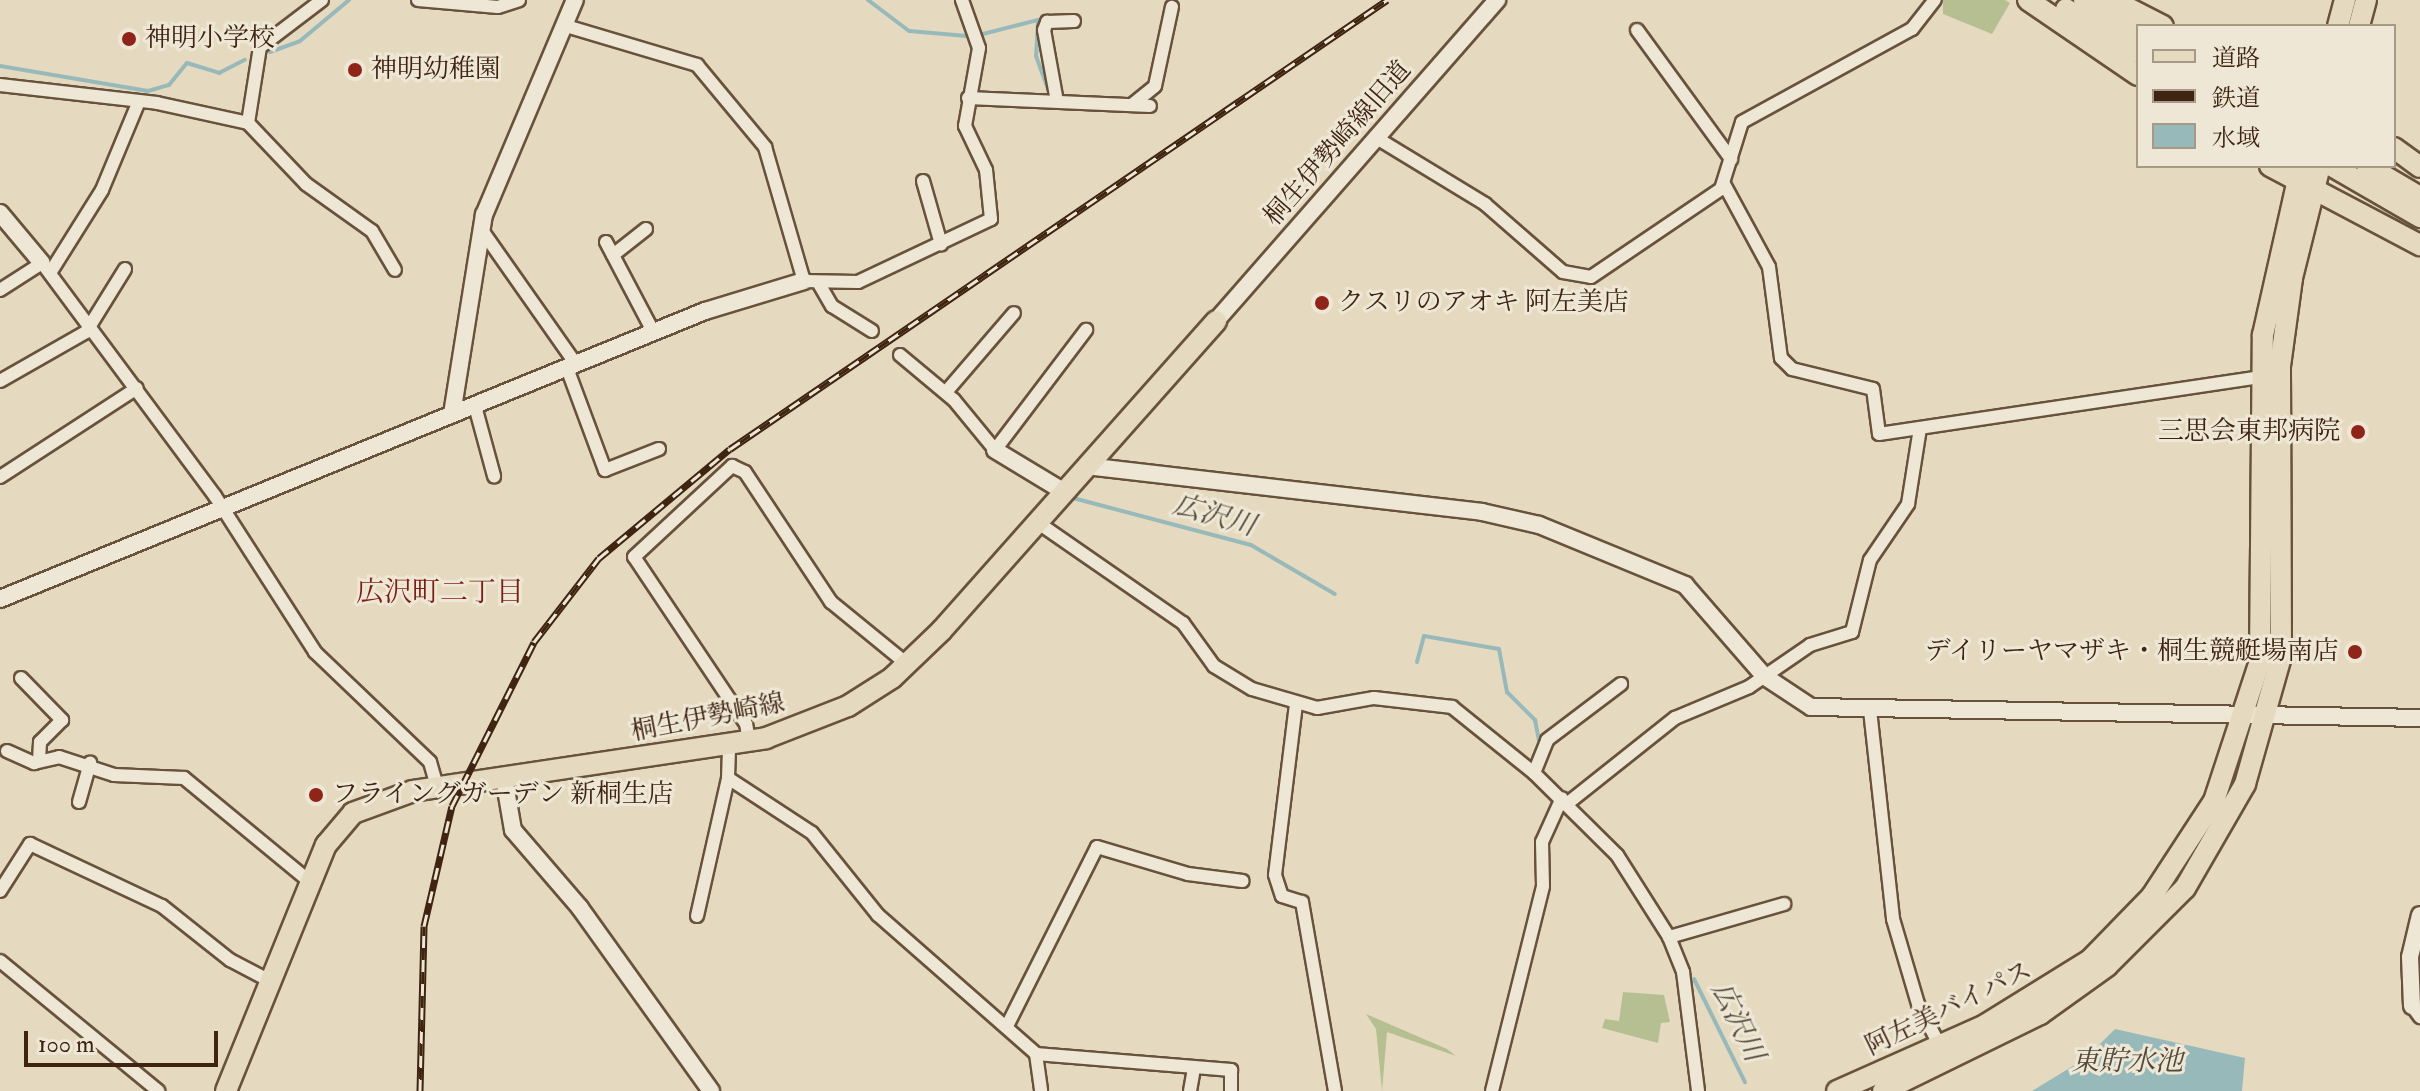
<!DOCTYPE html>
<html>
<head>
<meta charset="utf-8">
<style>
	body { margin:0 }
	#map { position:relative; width:2420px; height:1091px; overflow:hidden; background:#e5dabf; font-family:"IM FELL Double Pica","Noto Serif JP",serif }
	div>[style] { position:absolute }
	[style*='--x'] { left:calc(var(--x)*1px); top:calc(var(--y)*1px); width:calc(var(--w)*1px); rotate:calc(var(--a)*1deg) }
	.green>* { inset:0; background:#b6bf91 }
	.water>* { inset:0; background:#98b9ba }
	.stream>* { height:4px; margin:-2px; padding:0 2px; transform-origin:2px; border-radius:2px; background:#98b9ba }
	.roads { filter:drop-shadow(2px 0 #68523c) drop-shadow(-2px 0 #68523c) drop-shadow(0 2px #68523c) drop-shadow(0 -2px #68523c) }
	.minor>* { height:12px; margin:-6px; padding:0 6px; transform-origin:6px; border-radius:6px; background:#eee7d5 }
	.tertiary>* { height:16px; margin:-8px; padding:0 8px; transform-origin:8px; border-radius:8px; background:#eee7d5 }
	.primary>* { height:20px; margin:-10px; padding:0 10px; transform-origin:10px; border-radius:10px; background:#e5dabf }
	.trunk>* { height:20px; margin:-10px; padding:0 10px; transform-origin:10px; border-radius:10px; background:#e5dabf }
	.rail>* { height:7px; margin-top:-3.5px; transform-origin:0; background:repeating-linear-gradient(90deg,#eee7d5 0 12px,#3e2411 0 24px); box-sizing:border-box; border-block:2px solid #3e2411 }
	.dots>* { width:22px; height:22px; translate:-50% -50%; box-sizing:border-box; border:4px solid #eee7d5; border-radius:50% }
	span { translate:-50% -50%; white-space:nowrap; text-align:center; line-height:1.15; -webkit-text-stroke:6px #eee7d5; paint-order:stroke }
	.poi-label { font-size:26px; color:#3e2411 }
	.left { translate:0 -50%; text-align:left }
	.right { translate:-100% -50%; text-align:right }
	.street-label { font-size:26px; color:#3e2411 }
	.water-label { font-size:28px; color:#54493b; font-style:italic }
	.neighbourhood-label { font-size:28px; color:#7a1f14 }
	.legend { position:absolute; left:2136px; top:24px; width:260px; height:144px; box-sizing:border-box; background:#eee7d5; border:2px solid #a89987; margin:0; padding:10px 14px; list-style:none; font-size:24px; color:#3e2411 }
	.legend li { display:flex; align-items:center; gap:16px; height:40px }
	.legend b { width:40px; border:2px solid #a89987 }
	.scale { position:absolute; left:24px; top:1031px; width:194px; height:36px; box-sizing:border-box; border:4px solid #3e2411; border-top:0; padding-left:10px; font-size:24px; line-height:28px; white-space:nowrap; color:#3e2411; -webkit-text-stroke:6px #eee7d5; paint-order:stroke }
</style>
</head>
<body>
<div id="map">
	<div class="green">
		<i style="clip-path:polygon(1943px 0,2005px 0,2010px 3px,1992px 34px,1943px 14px)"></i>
		<i style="clip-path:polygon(1623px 992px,1664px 995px,1670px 1022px,1661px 1023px,1658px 1043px,1602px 1028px,1605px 1019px,1619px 1021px)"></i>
		<i style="clip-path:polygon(1366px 1014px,1447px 1049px,1456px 1056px,1387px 1032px,1382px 1091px,1376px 1029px)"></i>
	</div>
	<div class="water">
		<i style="clip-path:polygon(2115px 1029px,2245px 1058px,2242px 1091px,2032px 1091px,2086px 1058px)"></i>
	</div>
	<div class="stream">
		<i style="--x:868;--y:0;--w:51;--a:37.1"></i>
		<i style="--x:909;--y:31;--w:58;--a:4.9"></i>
		<i style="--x:979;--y:35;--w:61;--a:-14.3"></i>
		<i style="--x:1038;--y:20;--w:36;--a:93"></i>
		<i style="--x:1036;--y:56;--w:35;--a:70"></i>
		<i style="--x:270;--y:52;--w:32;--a:-20"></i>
		<i style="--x:300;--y:41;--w:64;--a:-39.9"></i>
		<i style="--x:0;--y:66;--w:150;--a:9.6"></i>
		<i style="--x:148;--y:91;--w:22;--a:-16"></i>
		<i style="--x:169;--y:85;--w:28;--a:-51"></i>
		<i style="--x:187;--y:63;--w:34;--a:17"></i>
		<i style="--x:219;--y:73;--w:29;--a:-27"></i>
		<i style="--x:1073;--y:498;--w:184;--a:14.8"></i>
		<i style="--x:1251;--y:545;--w:97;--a:30.3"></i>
		<i style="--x:1417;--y:662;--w:27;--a:-75"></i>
		<i style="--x:1424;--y:636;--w:76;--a:9.8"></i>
		<i style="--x:1499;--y:649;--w:44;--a:79.5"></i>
		<i style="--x:1507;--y:692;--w:40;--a:45"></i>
		<i style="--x:1535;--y:720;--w:21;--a:79"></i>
		<i style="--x:1694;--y:979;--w:115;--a:63.7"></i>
	</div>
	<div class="roads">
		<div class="minor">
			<i style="--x:322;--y:0;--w:78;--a:142.8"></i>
			<i style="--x:260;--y:47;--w:77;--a:99"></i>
			<i style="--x:248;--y:123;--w:84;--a:46.4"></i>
			<i style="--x:306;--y:184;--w:81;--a:35.5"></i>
			<i style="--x:372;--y:231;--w:45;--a:59.5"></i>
			<i style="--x:418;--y:0;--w:80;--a:5"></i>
			<i style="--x:498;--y:7;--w:22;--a:-18"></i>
			<i style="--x:566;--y:26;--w:137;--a:16.6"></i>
			<i style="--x:697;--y:65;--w:107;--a:50.3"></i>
			<i style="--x:765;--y:147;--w:140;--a:73.8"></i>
			<i style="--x:804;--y:281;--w:54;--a:1.1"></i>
			<i style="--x:858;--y:282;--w:147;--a:-25.3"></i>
			<i style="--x:991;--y:219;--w:49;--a:-95.8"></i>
			<i style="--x:986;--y:170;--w:49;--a:-115.5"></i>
			<i style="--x:965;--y:126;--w:79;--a:-79.8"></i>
			<i style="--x:979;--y:48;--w:51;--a:-109.5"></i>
			<i style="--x:1637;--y:30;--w:160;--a:53.9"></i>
			<i style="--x:0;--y:85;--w:158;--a:6.5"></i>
			<i style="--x:157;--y:103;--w:93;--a:12.4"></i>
			<i style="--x:1056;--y:96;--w:67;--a:-100.3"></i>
			<i style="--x:1044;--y:30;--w:9;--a:-69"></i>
			<i style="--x:1047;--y:22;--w:27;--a:-2"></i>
			<i style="--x:968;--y:98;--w:182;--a:2.5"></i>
			<i style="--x:1133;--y:104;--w:28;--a:-39"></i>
			<i style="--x:1155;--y:86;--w:81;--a:-77.9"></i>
			<i style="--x:1375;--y:137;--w:129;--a:31.3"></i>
			<i style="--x:1485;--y:204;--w:103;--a:41.1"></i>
			<i style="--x:1563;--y:272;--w:28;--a:10"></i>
			<i style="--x:1591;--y:277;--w:157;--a:-34.1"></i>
			<i style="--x:1721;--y:189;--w:70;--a:-72.6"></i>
			<i style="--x:1742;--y:122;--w:194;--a:-28.7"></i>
			<i style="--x:1912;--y:29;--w:37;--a:-52"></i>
			<i style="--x:923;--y:181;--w:66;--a:74.1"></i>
			<i style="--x:1724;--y:184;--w:94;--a:61.5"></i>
			<i style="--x:1769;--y:267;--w:92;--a:82.5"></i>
			<i style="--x:1781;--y:358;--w:16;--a:45"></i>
			<i style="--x:1792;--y:369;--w:83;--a:13.9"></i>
			<i style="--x:1873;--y:389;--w:45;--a:82.4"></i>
			<i style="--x:1879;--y:434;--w:385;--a:-8.5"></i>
			<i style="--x:481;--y:229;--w:165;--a:54.9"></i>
			<i style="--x:606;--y:242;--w:101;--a:62.2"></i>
			<i style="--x:613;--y:255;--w:42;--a:-38.2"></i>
			<i style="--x:50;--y:273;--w:98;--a:-57.9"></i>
			<i style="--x:102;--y:190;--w:96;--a:-67.4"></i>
			<i style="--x:818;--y:282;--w:28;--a:60"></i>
			<i style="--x:832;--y:306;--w:47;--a:32"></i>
			<i style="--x:0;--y:290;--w:50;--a:-32.7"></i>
			<i style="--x:42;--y:263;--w:290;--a:53.4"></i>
			<i style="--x:215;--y:496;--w:185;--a:57.3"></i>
			<i style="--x:315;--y:652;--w:159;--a:43.7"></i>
			<i style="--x:430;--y:762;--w:26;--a:74"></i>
			<i style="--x:900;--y:355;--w:70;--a:39.8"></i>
			<i style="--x:954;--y:400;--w:65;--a:50.6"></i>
			<i style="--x:995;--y:450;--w:151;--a:-52.8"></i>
			<i style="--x:567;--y:368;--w:109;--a:69.6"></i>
			<i style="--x:605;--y:470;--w:58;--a:-21.3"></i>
			<i style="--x:0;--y:381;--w:99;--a:-29.7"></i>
			<i style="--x:86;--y:332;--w:74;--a:-58.2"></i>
			<i style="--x:946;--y:392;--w:104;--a:-49.3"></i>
			<i style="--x:475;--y:406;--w:73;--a:74.8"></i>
			<i style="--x:0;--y:477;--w:163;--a:-33"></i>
			<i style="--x:1037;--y:522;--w:178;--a:34.7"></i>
			<i style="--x:1183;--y:623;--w:53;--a:54.2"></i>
			<i style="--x:1214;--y:666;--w:44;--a:31.2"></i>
			<i style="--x:1252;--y:689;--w:68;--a:16.3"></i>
			<i style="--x:1317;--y:708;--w:58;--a:-10"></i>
			<i style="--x:1374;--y:698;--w:79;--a:6.6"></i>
			<i style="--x:1452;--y:707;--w:105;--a:38.8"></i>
			<i style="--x:1534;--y:773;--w:117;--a:44.7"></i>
			<i style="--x:1617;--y:855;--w:97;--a:57.6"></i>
			<i style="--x:1669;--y:937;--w:38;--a:68"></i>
			<i style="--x:1683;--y:972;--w:120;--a:82.8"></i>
			<i style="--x:21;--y:678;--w:59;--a:45.7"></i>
			<i style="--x:62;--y:720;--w:31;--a:135"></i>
			<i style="--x:40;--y:742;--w:19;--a:93"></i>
			<i style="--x:1296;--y:704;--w:172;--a:97"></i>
			<i style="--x:1275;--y:875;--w:22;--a:72"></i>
			<i style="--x:1282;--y:896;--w:21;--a:17"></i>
			<i style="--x:1302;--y:902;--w:192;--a:80.1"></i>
			<i style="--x:1870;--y:710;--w:210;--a:83.7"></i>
			<i style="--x:1893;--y:919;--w:89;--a:73.6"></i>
			<i style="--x:1918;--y:1004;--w:47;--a:62.4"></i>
			<i style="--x:749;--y:742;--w:18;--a:-99"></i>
			<i style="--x:746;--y:724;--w:201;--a:-123.8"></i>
			<i style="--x:634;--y:557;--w:134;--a:-42.9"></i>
			<i style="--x:732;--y:466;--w:14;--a:25"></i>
			<i style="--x:745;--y:472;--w:156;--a:56.5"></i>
			<i style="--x:831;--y:602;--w:98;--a:39.2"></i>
			<i style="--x:7;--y:751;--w:30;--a:24"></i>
			<i style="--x:34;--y:763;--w:26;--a:-13"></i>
			<i style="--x:59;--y:757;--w:58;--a:18.1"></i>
			<i style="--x:114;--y:775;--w:70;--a:2.5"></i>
			<i style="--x:184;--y:778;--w:163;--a:39.5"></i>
			<i style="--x:1534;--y:773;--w:35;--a:-68"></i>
			<i style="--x:1547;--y:740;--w:93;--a:-37.1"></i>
			<i style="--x:728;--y:778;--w:100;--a:33.2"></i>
			<i style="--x:812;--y:833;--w:105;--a:51.2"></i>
			<i style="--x:878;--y:915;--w:210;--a:41.3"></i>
			<i style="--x:1036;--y:1054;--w:196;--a:4.7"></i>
			<i style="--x:1231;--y:1070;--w:21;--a:90"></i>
			<i style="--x:79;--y:802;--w:41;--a:-74.2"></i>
			<i style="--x:1568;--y:803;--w:137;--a:-38.5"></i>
			<i style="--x:1675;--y:718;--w:80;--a:-22.7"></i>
			<i style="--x:1749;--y:687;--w:74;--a:-34.5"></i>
			<i style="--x:1810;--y:645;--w:44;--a:-17.2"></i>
			<i style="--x:1852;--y:632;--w:74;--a:-76"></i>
			<i style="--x:1870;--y:560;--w:68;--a:-55.8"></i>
			<i style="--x:1908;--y:504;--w:77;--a:-81"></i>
			<i style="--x:0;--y:891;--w:56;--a:-57.4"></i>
			<i style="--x:30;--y:844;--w:146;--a:25.2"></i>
			<i style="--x:162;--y:906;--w:87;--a:38.5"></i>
			<i style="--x:230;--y:960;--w:45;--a:27.7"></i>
			<i style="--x:697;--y:916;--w:141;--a:-77.3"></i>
			<i style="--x:728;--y:778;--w:33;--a:-88"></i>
			<i style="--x:1669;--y:937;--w:120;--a:-16"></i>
			<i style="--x:0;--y:961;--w:205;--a:39.4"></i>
			<i style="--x:2412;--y:1006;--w:14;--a:54"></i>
			<i style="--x:1007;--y:1026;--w:200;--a:-63.3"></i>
			<i style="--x:1097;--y:847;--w:95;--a:16.5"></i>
			<i style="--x:1188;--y:874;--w:55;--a:7.3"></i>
			<i style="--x:1036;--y:1054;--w:37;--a:82"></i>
			<i style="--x:1190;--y:1091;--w:23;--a:-80"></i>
			<i style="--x:1492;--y:1091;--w:211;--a:-76"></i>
			<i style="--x:1543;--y:886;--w:44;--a:-91.3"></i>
			<i style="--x:1542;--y:842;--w:48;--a:-65.6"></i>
		</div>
		<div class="tertiary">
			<i style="--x:0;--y:213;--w:65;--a:50"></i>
			<i style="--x:1216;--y:321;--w:427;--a:-48.8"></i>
			<i style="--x:452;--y:414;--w:202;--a:-80.9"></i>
			<i style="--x:484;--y:215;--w:233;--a:-67.1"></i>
			<i style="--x:995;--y:450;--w:79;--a:31.1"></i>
			<i style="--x:1086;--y:466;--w:399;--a:6.6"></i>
			<i style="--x:1482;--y:512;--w:58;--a:12.8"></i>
			<i style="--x:1539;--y:525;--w:158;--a:22.3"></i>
			<i style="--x:1685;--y:585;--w:121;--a:49"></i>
			<i style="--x:1764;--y:676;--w:56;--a:33.4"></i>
			<i style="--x:1811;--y:707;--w:609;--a:1.03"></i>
			<i style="--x:0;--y:599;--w:762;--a:-22.22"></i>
			<i style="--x:705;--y:311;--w:103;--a:-16.9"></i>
			<i style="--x:504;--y:778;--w:53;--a:80.2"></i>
			<i style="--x:513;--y:830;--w:103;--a:49.3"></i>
			<i style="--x:580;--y:908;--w:225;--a:54.4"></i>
			<i style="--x:2412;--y:1006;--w:49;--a:-92.3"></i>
			<i style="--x:2410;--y:957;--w:43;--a:-76.6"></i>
		</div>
		<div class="primary">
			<i style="--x:2338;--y:26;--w:27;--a:-75"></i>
			<i style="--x:2359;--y:26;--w:27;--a:-75"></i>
			<i style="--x:226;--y:1091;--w:266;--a:-67.9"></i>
			<i style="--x:326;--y:845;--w:42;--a:-49.8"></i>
			<i style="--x:353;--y:813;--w:64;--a:-20.1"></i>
			<i style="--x:413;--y:791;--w:357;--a:-8.5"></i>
			<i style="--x:766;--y:738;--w:88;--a:-21.3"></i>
			<i style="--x:848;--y:706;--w:52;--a:-32.5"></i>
			<i style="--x:892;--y:678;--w:69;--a:-43.8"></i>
			<i style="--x:942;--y:630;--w:413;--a:-48.4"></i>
			<i style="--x:1837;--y:1091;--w:162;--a:-24"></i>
			<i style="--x:1985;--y:1025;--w:123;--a:-31.8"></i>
			<i style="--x:2090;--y:960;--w:89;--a:-45.9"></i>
			<i style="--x:2152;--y:896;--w:113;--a:-56.9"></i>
			<i style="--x:2214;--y:801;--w:147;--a:-71.8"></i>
			<i style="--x:2260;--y:661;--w:326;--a:-89.5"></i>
			<i style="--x:2263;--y:335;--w:173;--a:-77.3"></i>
			<i style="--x:1883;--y:1091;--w:175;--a:-26.1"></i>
			<i style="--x:2040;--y:1014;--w:82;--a:-35.6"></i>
			<i style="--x:2107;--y:966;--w:110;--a:-45"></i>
			<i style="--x:2185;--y:888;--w:120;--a:-60"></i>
			<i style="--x:2245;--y:784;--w:132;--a:-74.2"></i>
			<i style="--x:2281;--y:657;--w:291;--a:-90.2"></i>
			<i style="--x:2280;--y:366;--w:89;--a:-82.2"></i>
			<i style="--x:2292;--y:278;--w:115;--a:-76"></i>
		</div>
		<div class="trunk">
			<i style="--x:2028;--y:0;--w:133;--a:34.3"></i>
			<i style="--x:2084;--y:0;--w:62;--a:29.9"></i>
			<i style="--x:2112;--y:0;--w:57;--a:27"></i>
			<i style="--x:2066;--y:9;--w:84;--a:30.8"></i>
			<i style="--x:2394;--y:148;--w:32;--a:36"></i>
			<i style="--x:2270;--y:166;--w:170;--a:27.8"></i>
			<i style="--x:2332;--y:166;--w:102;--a:30.1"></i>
			<i style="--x:2367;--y:166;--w:61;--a:30.3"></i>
		</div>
	</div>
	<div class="rail">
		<i style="--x:420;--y:1091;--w:165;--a:-88.6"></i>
		<i style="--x:424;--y:926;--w:123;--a:-76.9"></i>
		<i style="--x:452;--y:806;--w:183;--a:-63.4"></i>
		<i style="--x:534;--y:642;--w:106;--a:-52.3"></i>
		<i style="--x:599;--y:558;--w:170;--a:-39.8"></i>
		<i style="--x:730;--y:449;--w:796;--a:-34.35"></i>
	</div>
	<div class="dots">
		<i style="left:129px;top:39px;background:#8f2418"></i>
		<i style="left:355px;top:70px;background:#8f2418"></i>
		<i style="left:1322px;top:303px;background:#8f2418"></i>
		<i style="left:2358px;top:432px;background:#8f2418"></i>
		<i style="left:2355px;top:652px;background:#8f2418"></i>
		<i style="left:316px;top:795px;background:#8f2418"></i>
	</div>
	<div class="poi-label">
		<span class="left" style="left:145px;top:39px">神明小学校</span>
		<span class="left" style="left:371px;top:70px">神明幼稚園</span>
		<span class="left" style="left:1338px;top:303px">クスリのアオキ 阿左美店</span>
		<span class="right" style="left:2340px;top:432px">三思会東邦病院</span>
		<span class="right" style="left:2339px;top:652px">デイリーヤマザキ・桐生競艇場南店</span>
		<span class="left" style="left:332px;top:795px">フライングガーデン 新桐生店</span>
	</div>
	<div class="street-label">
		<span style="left:1338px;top:144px;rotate:-49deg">桐生伊勢崎線旧道</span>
		<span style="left:708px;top:718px;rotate:-11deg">桐生伊勢崎線</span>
		<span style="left:1949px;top:1009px;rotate:-26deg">阿左美バイパス</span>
	</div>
	<div class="water-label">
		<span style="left:1214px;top:516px;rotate:16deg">広沢川</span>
		<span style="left:1737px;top:1022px;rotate:64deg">広沢川</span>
		<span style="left:2127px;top:1062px">東貯水池</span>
	</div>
	<div class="neighbourhood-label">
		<span style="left:440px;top:593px">広沢町二丁目</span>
	</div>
	<ul class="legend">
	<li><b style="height:10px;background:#e5dabf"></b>道路</li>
	<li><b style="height:10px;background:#3e2411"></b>鉄道</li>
	<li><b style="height:22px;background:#98b9ba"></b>水域</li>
	</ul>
	<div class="scale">100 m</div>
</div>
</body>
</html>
